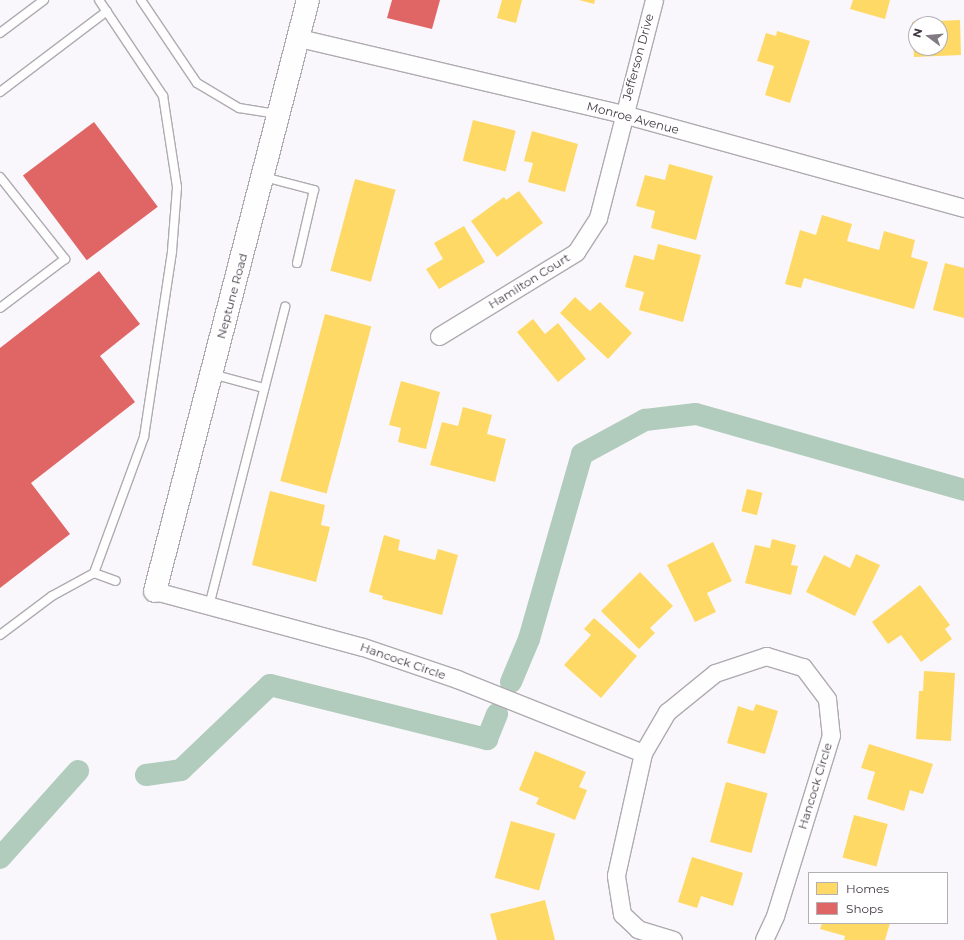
<!DOCTYPE html>
<html>
<head>
<meta charset="utf-8">
<style>
	body { margin:0 }
	#map { position:relative; width:964px; height:940px; overflow:hidden; background:#f9f7fb; font-family:Montserrat,sans-serif }
	div>[style] { position:absolute }
	[style*='--x'] { left:calc(var(--x)*1px); top:calc(var(--y)*1px); width:calc(var(--w)*1px); rotate:calc(var(--a)*1deg) }
	.homes>* { inset:0; background:#ffd966; transform-origin:0 0 }
	.shops>* { inset:0; background:#e06666; transform-origin:0 0 }
	.canal>* { height:22px; margin:-11px; padding:0 11px; transform-origin:11px; border-radius:11px; background:#b1ccbd }
	.roads { filter:drop-shadow(1px 0 #afabb1) drop-shadow(-1px 0 #afabb1) drop-shadow(0 1px #afabb1) drop-shadow(0 -1px #afabb1) }
	.lane>* { height:8px; margin:-4px; padding:0 4px; transform-origin:4px; border-radius:4px; background:#fefefe }
	.street>* { height:17px; margin:-8.5px; padding:0 8.5px; transform-origin:8.5px; border-radius:8.5px; background:#fefefe }
	.secondary>* { height:22px; margin:-11px; padding:0 11px; transform-origin:11px; border-radius:11px; background:#fefefe }
	span { translate:-50% -50%; white-space:nowrap; text-align:center; line-height:1.15; -webkit-text-stroke:4px #fff; paint-order:stroke }
	.street-label { font-size:12px; color:#403742 }
	.legend { position:absolute; left:808px; top:872px; width:140px; height:52px; box-sizing:border-box; background:#fff; border:1px solid #b3afb3; margin:0; padding:5px 7px; list-style:none; font-size:12px; color:#403742 }
	.legend li { display:flex; align-items:center; gap:8px; height:20px }
	.legend b { width:20px; border:1px solid #b3afb3 }
	.north { position:absolute; left:908px; top:16px; width:40px; height:40px; box-sizing:border-box; background:#fff; border:1px solid #b3afb3; border-radius:50%; rotate:286deg; font-size:11px; font-weight:700; line-height:16px; text-align:center; color:#403742 }
	.north::after { content:''; display:block; margin:auto; width:14px; height:18px; background:#817a83; clip-path:polygon(50% 0,100% 100%,50% 72%,0 100%) }
</style>
</head>
<body>
<div id="map">
	<div class="homes">
		<i style="clip-path:polygon(502px 0,522px 0,516px 23px,497px 18px)"></i>
		<i style="clip-path:polygon(579px 0,595px 0,594px 4px)"></i>
		<i style="clip-path:polygon(853px 0,890px 0,885px 19px,850px 9px)"></i>
		<i style="clip-path:polygon(evenodd,960px 20px,961px 55px,914px 57px,912px 22px,960px 20px,916px 24px,940px 24px,940px 48px,916px 48px,916px 24px)"></i>
		<i style="clip-path:polygon(777px 31px,810px 41px,790px 103px,765px 95px,774px 66px,757px 61px,766px 33px,776px 36px)"></i>
		<i style="left:473px;top:120px;width:44px;height:42px;rotate:14deg"></i>
		<i style="clip-path:polygon(532px 131px,578px 144px,565px 192px,528px 182px,533px 163px,524px 161px)"></i>
		<i style="clip-path:polygon(669px 164px,713px 176px,696px 240px,651px 228px,655px 211px,636px 206px,645px 175px,665px 180px)"></i>
		<i style="left:355px;top:179px;width:42px;height:95px;rotate:15deg"></i>
		<i style="clip-path:polygon(519px 191px,543px 223px,497px 257px,471px 221px,504px 197px,506px 200px)"></i>
		<i style="clip-path:polygon(822px 215px,852px 224px,847px 241px,879px 250px,884px 231px,915px 240px,911px 257px,928px 262px,914px 309px,804px 278px,801px 288px,785px 284px,800px 230px,816px 235px)"></i>
		<i style="clip-path:polygon(464px 226px,485px 262px,439px 289px,426px 269px,443px 259px,434px 243px)"></i>
		<i style="clip-path:polygon(658px 244px,701px 255px,683px 322px,639px 310px,644px 292px,625px 287px,634px 255px,654px 260px)"></i>
		<i style="clip-path:polygon(945px 263px,964px 268px,964px 318px,933px 310px)"></i>
		<i style="clip-path:polygon(575px 297px,590px 311px,600px 302px,632px 333px,608px 359px,560px 313px)"></i>
		<i style="left:325px;top:314px;width:48px;height:173px;rotate:15deg"></i>
		<i style="clip-path:polygon(533px 319px,545px 334px,558px 323px,586px 359px,558px 382px,517px 332px)"></i>
		<i style="clip-path:polygon(401px 381px,440px 392px,426px 449px,398px 442px,401px 428px,389px 425px)"></i>
		<i style="clip-path:polygon(463px 407px,492px 415px,487px 434px,506px 439px,495px 482px,430px 465px,442px 422px,458px 426px)"></i>
		<i style="left:747px;top:489px;width:16px;height:23px;rotate:14deg"></i>
		<i style="clip-path:polygon(270px 491px,325px 505px,321px 525px,330px 527px,316px 582px,252px 565px)"></i>
		<i style="clip-path:polygon(384px 535px,400px 540px,398px 550px,435px 560px,438px 549px,458px 555px,442px 615px,382px 599px,383px 596px,369px 592px)"></i>
		<i style="clip-path:polygon(772px 539px,796px 545px,791px 565px,798px 566px,791px 595px,745px 583px,755px 545px,770px 548px)"></i>
		<i style="clip-path:polygon(713px 542px,732px 581px,707px 593px,716px 612px,695px 622px,667px 565px)"></i>
		<i style="clip-path:polygon(856px 554px,880px 565px,855px 616px,806px 592px,824px 555px,850px 568px)"></i>
		<i style="clip-path:polygon(640px 572px,673px 606px,650px 628px,655px 633px,639px 649px,601px 611px)"></i>
		<i style="clip-path:polygon(920px 585px,950px 625px,945px 629px,952px 639px,921px 662px,901px 635px,888px 644px,872px 622px)"></i>
		<i style="clip-path:polygon(594px 618px,637px 656px,601px 698px,564px 665px,591px 635px,584px 629px)"></i>
		<i style="clip-path:polygon(924px 671px,955px 673px,951px 741px,916px 739px,919px 691px,923px 691px)"></i>
		<i style="clip-path:polygon(756px 704px,778px 711px,765px 754px,727px 743px,738px 706px,753px 711px)"></i>
		<i style="clip-path:polygon(869px 744px,933px 764px,923px 794px,910px 790px,904px 811px,867px 799px,875px 772px,861px 768px)"></i>
		<i style="clip-path:polygon(535px 751px,586px 772px,579px 787px,587px 790px,575px 820px,536px 804px,539px 798px,519px 790px)"></i>
		<i style="left:726px;top:782px;width:43px;height:62px;rotate:15deg"></i>
		<i style="left:854px;top:815px;width:35px;height:44px;rotate:15deg"></i>
		<i style="left:511px;top:821px;width:46px;height:59px;rotate:16deg"></i>
		<i style="clip-path:polygon(692px 857px,743px 873px,733px 906px,701px 896px,697px 908px,678px 902px)"></i>
		<i style="clip-path:polygon(545px 900px,555px 940px,497px 940px,490px 914px)"></i>
		<i style="clip-path:polygon(822px 923px,890px 923px,885px 940px,844px 940px,845px 936px,820px 929px)"></i>
	</div>
	<div class="shops">
		<i style="clip-path:polygon(392px 0,440px 0,432px 29px,387px 18px)"></i>
		<i style="left:94px;top:122px;width:106px;height:89px;rotate:53deg"></i>
		<i style="clip-path:polygon(99px 271px,140px 324px,100px 356px,135px 402px,31px 483px,70px 534px,0 588px,0 348px)"></i>
	</div>
	<div class="canal">
		<i style="--x:511;--y:682;--w:47;--a:-67.3"></i>
		<i style="--x:529;--y:639;--w:192;--a:-74"></i>
		<i style="--x:582;--y:454;--w:72;--a:-28.4"></i>
		<i style="--x:645;--y:420;--w:51;--a:-6.7"></i>
		<i style="--x:696;--y:414;--w:279;--a:15.8"></i>
		<i style="--x:146;--y:775;--w:35;--a:-8"></i>
		<i style="--x:181;--y:770;--w:123;--a:-43.7"></i>
		<i style="--x:270;--y:685;--w:224;--a:14"></i>
		<i style="--x:487;--y:739;--w:27;--a:-68"></i>
		<i style="--x:0;--y:858;--w:117;--a:-48.1"></i>
	</div>
	<div class="roads">
		<div class="lane">
			<i style="--x:141;--y:0;--w:100;--a:56"></i>
			<i style="--x:197;--y:83;--w:49;--a:30.8"></i>
			<i style="--x:239;--y:108;--w:39;--a:9"></i>
			<i style="--x:0;--y:33;--w:55;--a:-36.9"></i>
			<i style="--x:0;--y:92;--w:134;--a:-37.1"></i>
			<i style="--x:0;--y:177;--w:105;--a:51.6"></i>
			<i style="--x:65;--y:259;--w:81;--a:143"></i>
			<i style="--x:264;--y:177;--w:52;--a:14.6"></i>
			<i style="--x:314;--y:190;--w:75;--a:103.1"></i>
			<i style="--x:212;--y:374;--w:54;--a:15.1"></i>
			<i style="--x:94;--y:573;--w:145;--a:-69.8"></i>
			<i style="--x:144;--y:437;--w:188;--a:-81.4"></i>
			<i style="--x:172;--y:251;--w:64;--a:-85.5"></i>
			<i style="--x:177;--y:187;--w:92;--a:-98.7"></i>
			<i style="--x:163;--y:96;--w:115;--a:-123.7"></i>
			<i style="--x:209;--y:606;--w:309;--a:-75.7"></i>
			<i style="--x:0;--y:635;--w:65;--a:-36.9"></i>
			<i style="--x:52;--y:596;--w:48;--a:-28.7"></i>
			<i style="--x:94;--y:573;--w:23;--a:20"></i>
		</div>
		<div class="street">
			<i style="--x:299;--y:38;--w:333;--a:13.2"></i>
			<i style="--x:623;--y:114;--w:354;--a:15.4"></i>
			<i style="--x:439;--y:336;--w:161;--a:-31.5"></i>
			<i style="--x:576;--y:252;--w:40;--a:-57.1"></i>
			<i style="--x:598;--y:218;--w:225;--a:-75.6"></i>
			<i style="--x:155;--y:591;--w:215;--a:15.1"></i>
			<i style="--x:363;--y:647;--w:99;--a:18.8"></i>
			<i style="--x:457;--y:679;--w:200;--a:21.7"></i>
			<i style="--x:673;--y:940;--w:37;--a:-163"></i>
			<i style="--x:638;--y:929;--w:22;--a:-137"></i>
			<i style="--x:622;--y:914;--w:39;--a:-99"></i>
			<i style="--x:616;--y:875;--w:125;--a:-77.5"></i>
			<i style="--x:643;--y:753;--w:48;--a:-59.7"></i>
			<i style="--x:667;--y:712;--w:62;--a:-39.1"></i>
			<i style="--x:715;--y:673;--w:54;--a:-18.4"></i>
			<i style="--x:766;--y:656;--w:39;--a:17"></i>
			<i style="--x:803;--y:667;--w:40;--a:53"></i>
			<i style="--x:827;--y:699;--w:36;--a:84"></i>
			<i style="--x:831;--y:735;--w:189;--a:107.2"></i>
			<i style="--x:775;--y:916;--w:26;--a:115"></i>
		</div>
		<div class="secondary">
			<i style="--x:155;--y:591;--w:610;--a:-75.49"></i>
		</div>
	</div>
	<div class="street-label">
		<span style="left:638px;top:57px;rotate:-75deg">Jefferson Drive</span>
		<span style="left:633px;top:118px;rotate:15deg">Monroe Avenue</span>
		<span style="left:529px;top:281px;rotate:-32deg">Hamilton Court</span>
		<span style="left:232px;top:296px;rotate:-75deg">Neptune Road</span>
		<span style="left:403px;top:661px;rotate:19deg">Hancock Circle</span>
		<span style="left:815px;top:786px;rotate:-73deg">Hancock Circle</span>
	</div>
	<ul class="legend">
	<li><b style="height:11px;background:#ffd966"></b>Homes</li>
	<li><b style="height:11px;background:#e06666"></b>Shops</li>
	</ul>
	<div class="north">N</div>
</div>
</body>
</html>
